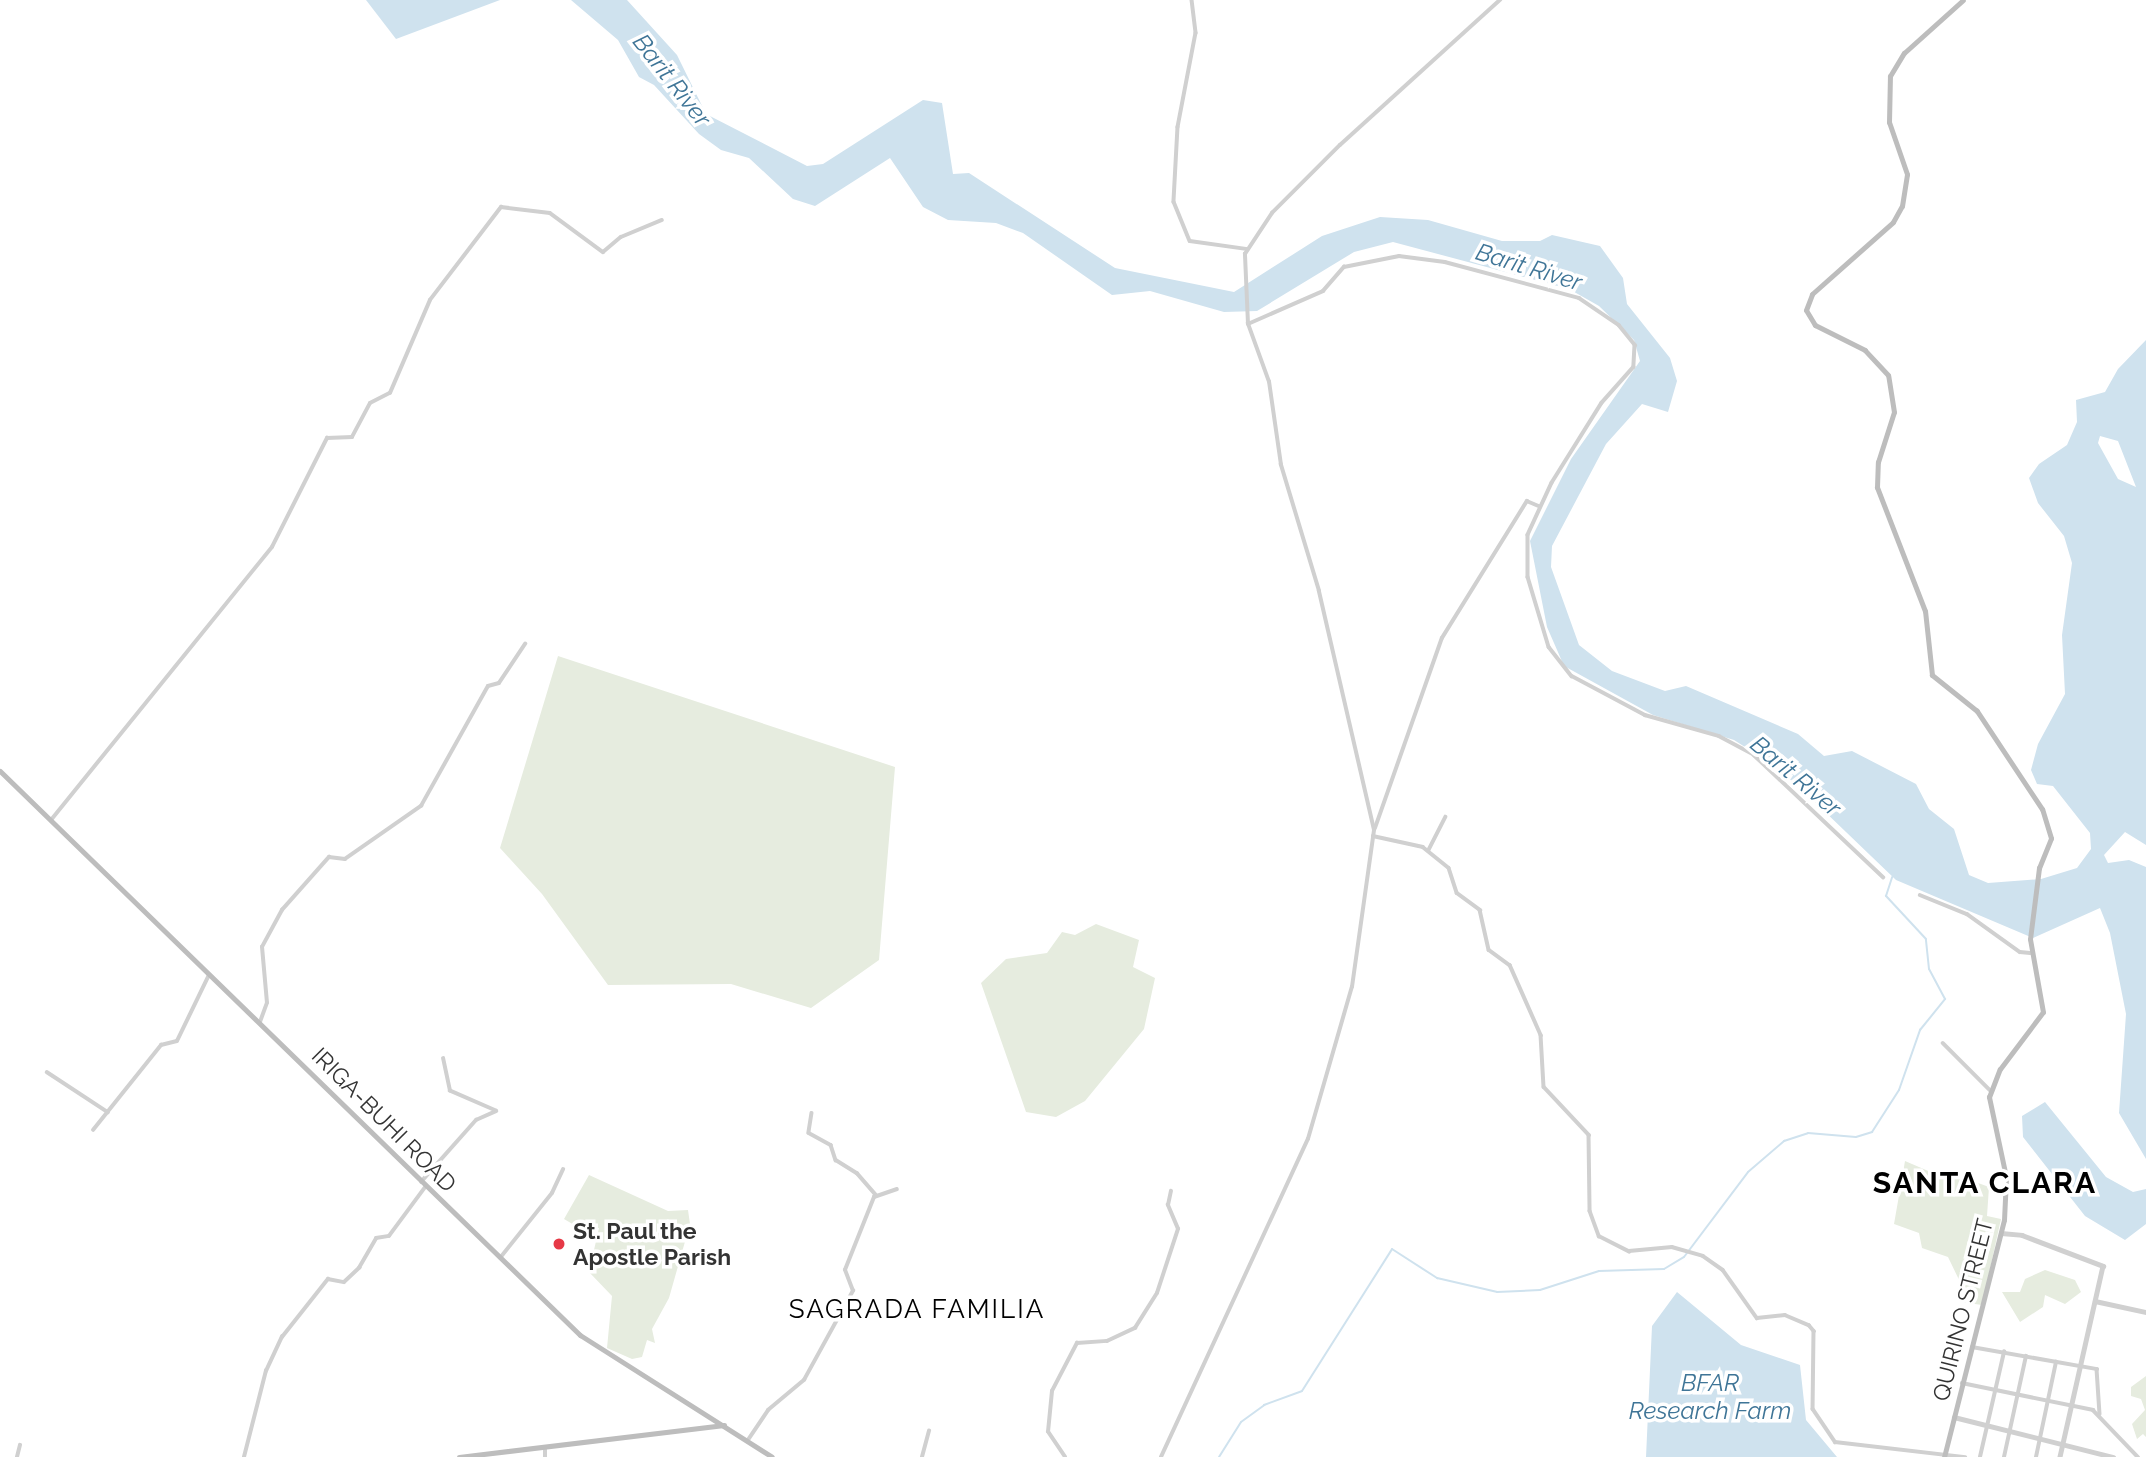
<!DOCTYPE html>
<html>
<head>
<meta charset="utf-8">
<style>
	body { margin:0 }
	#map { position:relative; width:2146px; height:1457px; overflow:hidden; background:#fff; font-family:Raleway,sans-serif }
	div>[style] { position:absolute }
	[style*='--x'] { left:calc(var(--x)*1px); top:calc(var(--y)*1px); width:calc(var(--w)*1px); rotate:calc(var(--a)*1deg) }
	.green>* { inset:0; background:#e6ecdf }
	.water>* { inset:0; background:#cfe2ee }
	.stream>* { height:2px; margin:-1px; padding:0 1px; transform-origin:1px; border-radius:1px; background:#cfe2ee }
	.minor>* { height:3.5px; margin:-1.75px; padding:0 1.75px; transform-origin:1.75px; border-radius:1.75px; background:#d0d0d0 }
	.tertiary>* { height:4.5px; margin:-2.25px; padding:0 2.25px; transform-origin:2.25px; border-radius:2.25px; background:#d0d0d0 }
	.secondary>* { height:5px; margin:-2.5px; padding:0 2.5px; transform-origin:2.5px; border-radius:2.5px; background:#bdbdbd }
	.dots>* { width:19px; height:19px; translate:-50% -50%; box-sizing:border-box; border:4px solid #fff; border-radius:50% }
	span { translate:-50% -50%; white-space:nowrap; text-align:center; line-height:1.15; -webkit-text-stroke:7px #fff; paint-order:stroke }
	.street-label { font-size:23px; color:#333 }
	.poi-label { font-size:23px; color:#333; font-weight:700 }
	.left { translate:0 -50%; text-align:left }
	.water-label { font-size:24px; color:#3f7597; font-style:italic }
	.quarter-label { font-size:26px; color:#000; letter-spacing:2px }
	.district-label { font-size:30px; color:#000; font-weight:700; letter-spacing:2px }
</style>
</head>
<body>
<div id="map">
	<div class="green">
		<i style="clip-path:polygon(558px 656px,895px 767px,879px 960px,811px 1008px,731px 984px,608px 985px,542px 894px,500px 848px)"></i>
		<i style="clip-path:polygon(1096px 924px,1139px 940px,1133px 967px,1155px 978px,1144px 1029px,1085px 1101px,1056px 1117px,1026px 1112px,981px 983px,1006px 959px,1047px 953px,1062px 932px,1075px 935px)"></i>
		<i style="clip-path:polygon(1905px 1161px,1947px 1179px,1951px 1173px,1989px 1187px,1987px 1216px,2001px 1219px,1982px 1305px,1961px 1302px,1962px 1286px,1948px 1257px,1922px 1248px,1919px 1233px,1894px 1224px)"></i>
		<i style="clip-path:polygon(589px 1175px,668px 1211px,688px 1210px,690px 1224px,669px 1298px,652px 1329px,655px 1343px,647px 1340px,642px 1357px,632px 1359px,607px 1348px,612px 1296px,589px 1272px,599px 1228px,581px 1229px,564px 1219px)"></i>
		<i style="clip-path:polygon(2045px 1270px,2075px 1280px,2081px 1292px,2065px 1304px,2045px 1295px,2043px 1307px,2020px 1322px,2002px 1292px,2020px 1292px,2025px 1279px)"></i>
		<i style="clip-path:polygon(2146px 1376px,2146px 1437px,2143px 1434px,2137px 1439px,2132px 1424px,2145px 1410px,2141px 1399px,2131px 1396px,2131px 1387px)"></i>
	</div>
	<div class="water">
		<i style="clip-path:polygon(366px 0,500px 0,396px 39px)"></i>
		<i style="clip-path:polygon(evenodd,571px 0,627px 0,677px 55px,706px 114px,807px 166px,823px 164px,923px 100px,942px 103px,953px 174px,969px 173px,1115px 268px,1234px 292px,1322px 236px,1380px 217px,1428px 220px,1502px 241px,1540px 241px,1552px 235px,1600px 246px,1623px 278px,1627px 304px,1670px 358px,1677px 381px,1668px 412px,1642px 404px,1606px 444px,1552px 546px,1551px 567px,1579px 645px,1612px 671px,1665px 691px,1686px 686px,1798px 734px,1824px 756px,1852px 751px,1916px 784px,1929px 809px,1954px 829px,1969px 875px,1988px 883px,2041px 879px,2077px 868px,2091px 849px,2090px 833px,2053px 786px,2037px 784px,2031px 770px,2038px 744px,2065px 694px,2062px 635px,2072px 563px,2064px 536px,2038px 503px,2029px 478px,2039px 464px,2067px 445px,2077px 422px,2076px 400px,2105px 392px,2118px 369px,2146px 340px,2146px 845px,2125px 832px,2104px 855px,2108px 863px,2129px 860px,2146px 867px,2146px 1159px,2119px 1113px,2126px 1014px,2110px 933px,2100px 908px,2033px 938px,1896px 880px,1796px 784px,1756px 754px,1734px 740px,1653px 715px,1564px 666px,1547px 627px,1530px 541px,1571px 459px,1640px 361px,1634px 340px,1599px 306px,1569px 289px,1393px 242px,1354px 252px,1257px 311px,1224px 312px,1150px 291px,1112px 295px,1023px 233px,996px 223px,948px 220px,923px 207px,890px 158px,815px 206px,793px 199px,749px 158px,721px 150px,699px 134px,654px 85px,639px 77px,618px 40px,571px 0,2100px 436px,2118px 441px,2136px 487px,2118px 479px,2098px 443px,2100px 436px)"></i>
		<i style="clip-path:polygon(2045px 1102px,2106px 1177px,2133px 1192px,2146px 1189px,2146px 1224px,2125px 1240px,2085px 1216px,2023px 1137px,2022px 1116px)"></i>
		<i style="clip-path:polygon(1677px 1292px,1741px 1345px,1800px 1365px,1806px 1420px,1837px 1457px,1646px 1457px,1652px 1326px)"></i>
	</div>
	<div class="stream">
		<i style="--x:1219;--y:1457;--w:41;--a:-57.8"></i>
		<i style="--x:1241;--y:1422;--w:29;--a:-36"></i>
		<i style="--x:1264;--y:1405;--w:40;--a:-20.2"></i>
		<i style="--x:1302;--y:1391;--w:168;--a:-57.6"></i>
		<i style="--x:1392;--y:1249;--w:54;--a:32.8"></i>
		<i style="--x:1437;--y:1278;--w:62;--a:13.1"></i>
		<i style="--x:1497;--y:1292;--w:43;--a:-2.7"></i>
		<i style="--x:1540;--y:1290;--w:62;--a:-17.9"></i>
		<i style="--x:1599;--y:1271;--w:65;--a:-1.8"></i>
		<i style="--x:1664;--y:1269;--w:23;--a:-31"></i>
		<i style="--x:1684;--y:1257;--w:106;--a:-53"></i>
		<i style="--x:1748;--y:1172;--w:48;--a:-40.7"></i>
		<i style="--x:1784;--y:1141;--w:25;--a:-18"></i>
		<i style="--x:1808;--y:1133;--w:48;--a:4.8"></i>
		<i style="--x:1856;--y:1137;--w:17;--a:-17"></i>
		<i style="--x:1872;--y:1132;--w:50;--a:-57.3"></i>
		<i style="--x:1899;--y:1090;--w:64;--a:-70.7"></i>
		<i style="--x:1920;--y:1030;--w:40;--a:-51"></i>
		<i style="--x:1945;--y:999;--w:34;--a:-118"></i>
		<i style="--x:1929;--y:969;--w:30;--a:-96"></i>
		<i style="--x:1926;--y:939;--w:59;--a:-132.9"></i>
		<i style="--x:1886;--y:896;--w:20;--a:-72"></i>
	</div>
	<div class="minor">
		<i style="--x:1192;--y:0;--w:33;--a:83"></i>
		<i style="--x:1196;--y:33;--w:96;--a:100.8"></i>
		<i style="--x:1178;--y:127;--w:75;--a:93.1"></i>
		<i style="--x:1174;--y:202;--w:42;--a:67.7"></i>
		<i style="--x:1190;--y:241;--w:58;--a:8"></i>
		<i style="--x:1248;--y:324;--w:82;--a:-23.7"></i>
		<i style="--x:1323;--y:291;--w:32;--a:-49"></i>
		<i style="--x:1344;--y:267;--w:56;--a:-11.3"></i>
		<i style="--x:1399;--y:256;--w:46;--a:7.4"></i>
		<i style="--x:1445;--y:262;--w:139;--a:15"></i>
		<i style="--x:1579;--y:298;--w:48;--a:34"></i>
		<i style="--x:1619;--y:325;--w:26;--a:51"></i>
		<i style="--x:1635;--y:345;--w:22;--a:93"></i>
		<i style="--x:1634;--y:367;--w:48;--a:131.6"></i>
		<i style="--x:1602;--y:403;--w:94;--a:122"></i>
		<i style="--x:1552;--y:483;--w:57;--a:114.8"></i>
		<i style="--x:1528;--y:535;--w:42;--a:90"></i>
		<i style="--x:1528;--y:577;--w:73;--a:73.3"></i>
		<i style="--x:1549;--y:647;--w:37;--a:52"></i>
		<i style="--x:1572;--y:676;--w:83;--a:28.1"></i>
		<i style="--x:1645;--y:715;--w:77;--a:15.8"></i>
		<i style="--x:1719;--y:736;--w:40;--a:28"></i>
		<i style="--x:1754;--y:755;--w:178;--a:43.4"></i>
		<i style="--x:51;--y:820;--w:351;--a:-51"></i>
		<i style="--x:272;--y:547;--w:122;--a:-63.2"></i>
		<i style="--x:327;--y:438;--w:25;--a:-2"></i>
		<i style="--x:352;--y:437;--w:38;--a:-62"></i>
		<i style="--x:370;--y:403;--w:22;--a:-27"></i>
		<i style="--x:390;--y:393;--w:101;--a:-66.7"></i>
		<i style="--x:430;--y:300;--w:117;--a:-52.6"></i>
		<i style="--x:501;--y:207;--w:49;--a:7"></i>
		<i style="--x:550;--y:213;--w:66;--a:36.3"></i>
		<i style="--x:603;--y:252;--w:23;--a:-40"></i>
		<i style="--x:621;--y:237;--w:44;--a:-22.5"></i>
		<i style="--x:1375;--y:828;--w:201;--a:-70.6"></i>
		<i style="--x:1442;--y:638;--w:161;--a:-58.2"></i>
		<i style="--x:1527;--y:501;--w:13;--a:23"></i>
		<i style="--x:1373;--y:836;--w:51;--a:12.4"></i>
		<i style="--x:1423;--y:847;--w:33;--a:39"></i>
		<i style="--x:1449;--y:868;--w:26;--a:72"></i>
		<i style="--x:1457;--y:893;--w:29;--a:36"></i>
		<i style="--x:1480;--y:910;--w:41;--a:77.3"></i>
		<i style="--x:1489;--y:950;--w:26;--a:36"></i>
		<i style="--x:1510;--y:965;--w:77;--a:66.1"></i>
		<i style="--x:1541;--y:1035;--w:52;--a:86.7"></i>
		<i style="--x:1544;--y:1087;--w:66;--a:46.8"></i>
		<i style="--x:1589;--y:1135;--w:76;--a:89.2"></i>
		<i style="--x:1590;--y:1211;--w:27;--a:70"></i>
		<i style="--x:1599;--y:1236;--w:34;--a:27"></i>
		<i style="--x:1629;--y:1251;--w:43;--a:-5.3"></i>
		<i style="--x:1672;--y:1247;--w:32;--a:16"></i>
		<i style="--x:1703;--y:1256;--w:24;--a:35"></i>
		<i style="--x:1723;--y:1270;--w:59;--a:54.7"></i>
		<i style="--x:1757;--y:1318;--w:28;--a:-6"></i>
		<i style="--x:1785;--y:1315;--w:26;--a:23"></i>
		<i style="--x:1809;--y:1325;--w:8;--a:50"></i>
		<i style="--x:1814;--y:1331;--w:78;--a:90.7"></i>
		<i style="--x:1813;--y:1409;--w:40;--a:56"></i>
		<i style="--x:1835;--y:1442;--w:131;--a:6.6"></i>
		<i style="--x:1428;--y:851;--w:38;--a:-63"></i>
		<i style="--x:1920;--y:895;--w:51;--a:22"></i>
		<i style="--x:1967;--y:914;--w:65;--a:35.6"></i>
		<i style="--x:2020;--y:952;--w:10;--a:6"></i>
		<i style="--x:260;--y:1022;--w:20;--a:-70"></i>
		<i style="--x:267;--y:1003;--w:56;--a:-95.1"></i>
		<i style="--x:262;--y:947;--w:42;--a:-61.6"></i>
		<i style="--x:282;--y:910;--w:71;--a:-48.4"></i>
		<i style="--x:329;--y:857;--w:16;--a:7"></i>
		<i style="--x:345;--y:859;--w:93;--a:-34.9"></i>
		<i style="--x:421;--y:806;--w:137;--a:-60.8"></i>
		<i style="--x:488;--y:686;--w:11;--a:-15"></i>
		<i style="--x:499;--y:683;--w:47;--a:-56.3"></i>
		<i style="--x:1943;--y:1043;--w:68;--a:45"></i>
		<i style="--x:47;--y:1072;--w:73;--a:33.3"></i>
		<i style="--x:812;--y:1113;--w:20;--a:99"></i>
		<i style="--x:809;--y:1133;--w:25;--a:29"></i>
		<i style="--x:831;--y:1145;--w:16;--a:72"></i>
		<i style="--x:836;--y:1160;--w:25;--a:32"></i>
		<i style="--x:857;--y:1173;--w:29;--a:49"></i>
		<i style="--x:93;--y:1130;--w:109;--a:-51.3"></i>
		<i style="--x:161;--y:1045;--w:16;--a:-14"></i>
		<i style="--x:177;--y:1041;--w:73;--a:-64.1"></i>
		<i style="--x:421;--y:1182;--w:83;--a:-48.4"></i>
		<i style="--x:476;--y:1120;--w:22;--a:-24"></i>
		<i style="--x:496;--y:1111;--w:50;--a:-156.5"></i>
		<i style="--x:450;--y:1091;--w:33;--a:-102"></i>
		<i style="--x:500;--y:1258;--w:83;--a:-51.3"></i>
		<i style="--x:552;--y:1193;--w:26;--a:-65"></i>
		<i style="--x:1972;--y:1347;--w:127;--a:10"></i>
		<i style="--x:2097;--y:1369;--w:45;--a:86.2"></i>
		<i style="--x:1962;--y:1383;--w:134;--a:11.6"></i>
		<i style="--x:2093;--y:1410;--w:65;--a:46.2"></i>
		<i style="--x:748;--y:1440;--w:36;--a:-56"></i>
		<i style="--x:768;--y:1410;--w:47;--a:-39.8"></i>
		<i style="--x:804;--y:1380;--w:102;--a:-61.2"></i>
		<i style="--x:853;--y:1291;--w:22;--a:-111"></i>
		<i style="--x:845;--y:1270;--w:79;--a:-68.3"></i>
		<i style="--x:874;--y:1197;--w:24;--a:-19"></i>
		<i style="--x:17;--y:1457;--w:12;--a:-76"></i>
		<i style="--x:244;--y:1457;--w:89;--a:-75.7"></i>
		<i style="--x:266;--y:1371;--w:38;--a:-65"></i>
		<i style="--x:282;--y:1337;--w:74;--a:-51.6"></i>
		<i style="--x:328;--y:1279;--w:16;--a:11"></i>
		<i style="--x:344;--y:1282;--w:21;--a:-43"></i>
		<i style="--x:359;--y:1268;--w:34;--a:-60"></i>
		<i style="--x:376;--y:1238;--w:13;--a:-9"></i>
		<i style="--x:389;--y:1236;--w:62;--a:-53.5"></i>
		<i style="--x:545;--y:1457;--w:9;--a:-90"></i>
		<i style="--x:922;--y:1457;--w:27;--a:-75"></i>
		<i style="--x:1065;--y:1457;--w:30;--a:-124"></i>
		<i style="--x:1048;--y:1432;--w:41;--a:-84.4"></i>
		<i style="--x:1052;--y:1391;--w:54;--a:-62.5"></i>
		<i style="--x:1077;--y:1343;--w:30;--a:-4"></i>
		<i style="--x:1107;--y:1341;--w:31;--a:-25"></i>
		<i style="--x:1135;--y:1328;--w:41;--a:-57.8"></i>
		<i style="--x:1157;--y:1293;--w:67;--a:-71.8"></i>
		<i style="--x:1178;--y:1229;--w:26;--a:-113"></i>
		<i style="--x:1168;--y:1205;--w:14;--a:-78"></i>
		<i style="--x:1161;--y:1457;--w:350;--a:-65.2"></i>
		<i style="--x:1308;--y:1139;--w:158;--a:-73.9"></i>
		<i style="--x:1352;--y:987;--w:159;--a:-82"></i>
		<i style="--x:1374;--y:830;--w:245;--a:-103"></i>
		<i style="--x:1319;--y:591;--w:132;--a:-106.8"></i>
		<i style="--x:1281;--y:465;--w:84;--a:-98.2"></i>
		<i style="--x:1269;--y:382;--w:62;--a:-109.9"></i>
		<i style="--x:1248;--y:324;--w:70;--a:-92.5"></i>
		<i style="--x:1245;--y:254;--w:49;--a:-56.6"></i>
		<i style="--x:1272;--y:213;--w:96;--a:-45"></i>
		<i style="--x:1340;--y:145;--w:216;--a:-42.2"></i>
		<i style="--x:1980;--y:1457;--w:108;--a:-77.1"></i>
		<i style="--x:2004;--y:1457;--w:103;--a:-77.7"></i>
		<i style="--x:2036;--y:1457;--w:97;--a:-78.1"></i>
	</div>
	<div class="tertiary">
		<i style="--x:2001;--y:1233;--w:21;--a:5"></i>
		<i style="--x:2022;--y:1235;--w:87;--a:20.9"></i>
		<i style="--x:2103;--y:1266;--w:196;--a:102.7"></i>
		<i style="--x:2095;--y:1301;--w:52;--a:12.2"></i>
		<i style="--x:1954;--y:1417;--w:164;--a:14.1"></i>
	</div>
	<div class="secondary">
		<i style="--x:0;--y:771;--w:809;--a:44.2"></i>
		<i style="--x:580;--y:1335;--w:227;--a:32.4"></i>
		<i style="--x:459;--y:1457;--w:267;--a:-6.9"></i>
		<i style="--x:1944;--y:1457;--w:244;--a:-75.8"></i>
		<i style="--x:2004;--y:1220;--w:43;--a:-87.3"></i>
		<i style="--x:2006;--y:1177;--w:82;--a:-102"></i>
		<i style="--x:1989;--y:1097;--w:30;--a:-69"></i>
		<i style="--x:2000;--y:1069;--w:71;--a:-53"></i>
		<i style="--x:2043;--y:1012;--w:74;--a:-100.1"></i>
		<i style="--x:2030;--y:939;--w:72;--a:-82.8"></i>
		<i style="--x:2039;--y:868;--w:32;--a:-68"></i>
		<i style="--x:2051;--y:838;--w:30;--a:-107"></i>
		<i style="--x:2042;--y:809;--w:118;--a:-123.6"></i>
		<i style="--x:1977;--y:711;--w:58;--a:-141.3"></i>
		<i style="--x:1932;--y:675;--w:64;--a:-96.2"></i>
		<i style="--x:1925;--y:611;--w:133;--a:-111.2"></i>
		<i style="--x:1877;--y:487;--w:25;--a:-88"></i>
		<i style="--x:1878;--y:462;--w:52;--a:-72.3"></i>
		<i style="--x:1894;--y:412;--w:37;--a:-99"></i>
		<i style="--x:1888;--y:375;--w:34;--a:-133"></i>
		<i style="--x:1865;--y:350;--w:56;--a:-153.4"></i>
		<i style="--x:1815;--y:325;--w:17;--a:-121"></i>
		<i style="--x:1806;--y:310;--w:17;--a:-69"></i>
		<i style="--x:1812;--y:294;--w:108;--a:-41.6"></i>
		<i style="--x:1893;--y:222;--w:18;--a:-61"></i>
		<i style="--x:1902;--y:206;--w:32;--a:-81"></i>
		<i style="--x:1907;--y:174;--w:55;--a:-109.1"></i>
		<i style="--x:1889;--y:122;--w:46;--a:-88.8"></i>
		<i style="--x:1890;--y:76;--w:27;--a:-59"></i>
		<i style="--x:1904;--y:53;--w:79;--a:-41.9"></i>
	</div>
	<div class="dots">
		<i style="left:559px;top:1244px;background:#e63946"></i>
	</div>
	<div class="street-label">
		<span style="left:384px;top:1120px;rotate:45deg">IRIGA-BUHI ROAD</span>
		<span style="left:1963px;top:1310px;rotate:-76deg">QUIRINO STREET</span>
	</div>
	<div class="poi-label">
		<span class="left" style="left:573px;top:1244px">St. Paul the<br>Apostle Parish</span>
	</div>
	<div class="water-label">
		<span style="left:672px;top:80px;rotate:52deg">Barit River</span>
		<span style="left:1529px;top:267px;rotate:17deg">Barit River</span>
		<span style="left:1796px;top:776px;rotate:40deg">Barit River</span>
		<span style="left:1710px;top:1397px">BFAR<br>Research Farm</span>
	</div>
	<div class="quarter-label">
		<span style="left:917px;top:1310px">SAGRADA FAMILIA</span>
	</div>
	<div class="district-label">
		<span style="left:1985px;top:1183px">SANTA CLARA</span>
	</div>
</div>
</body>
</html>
